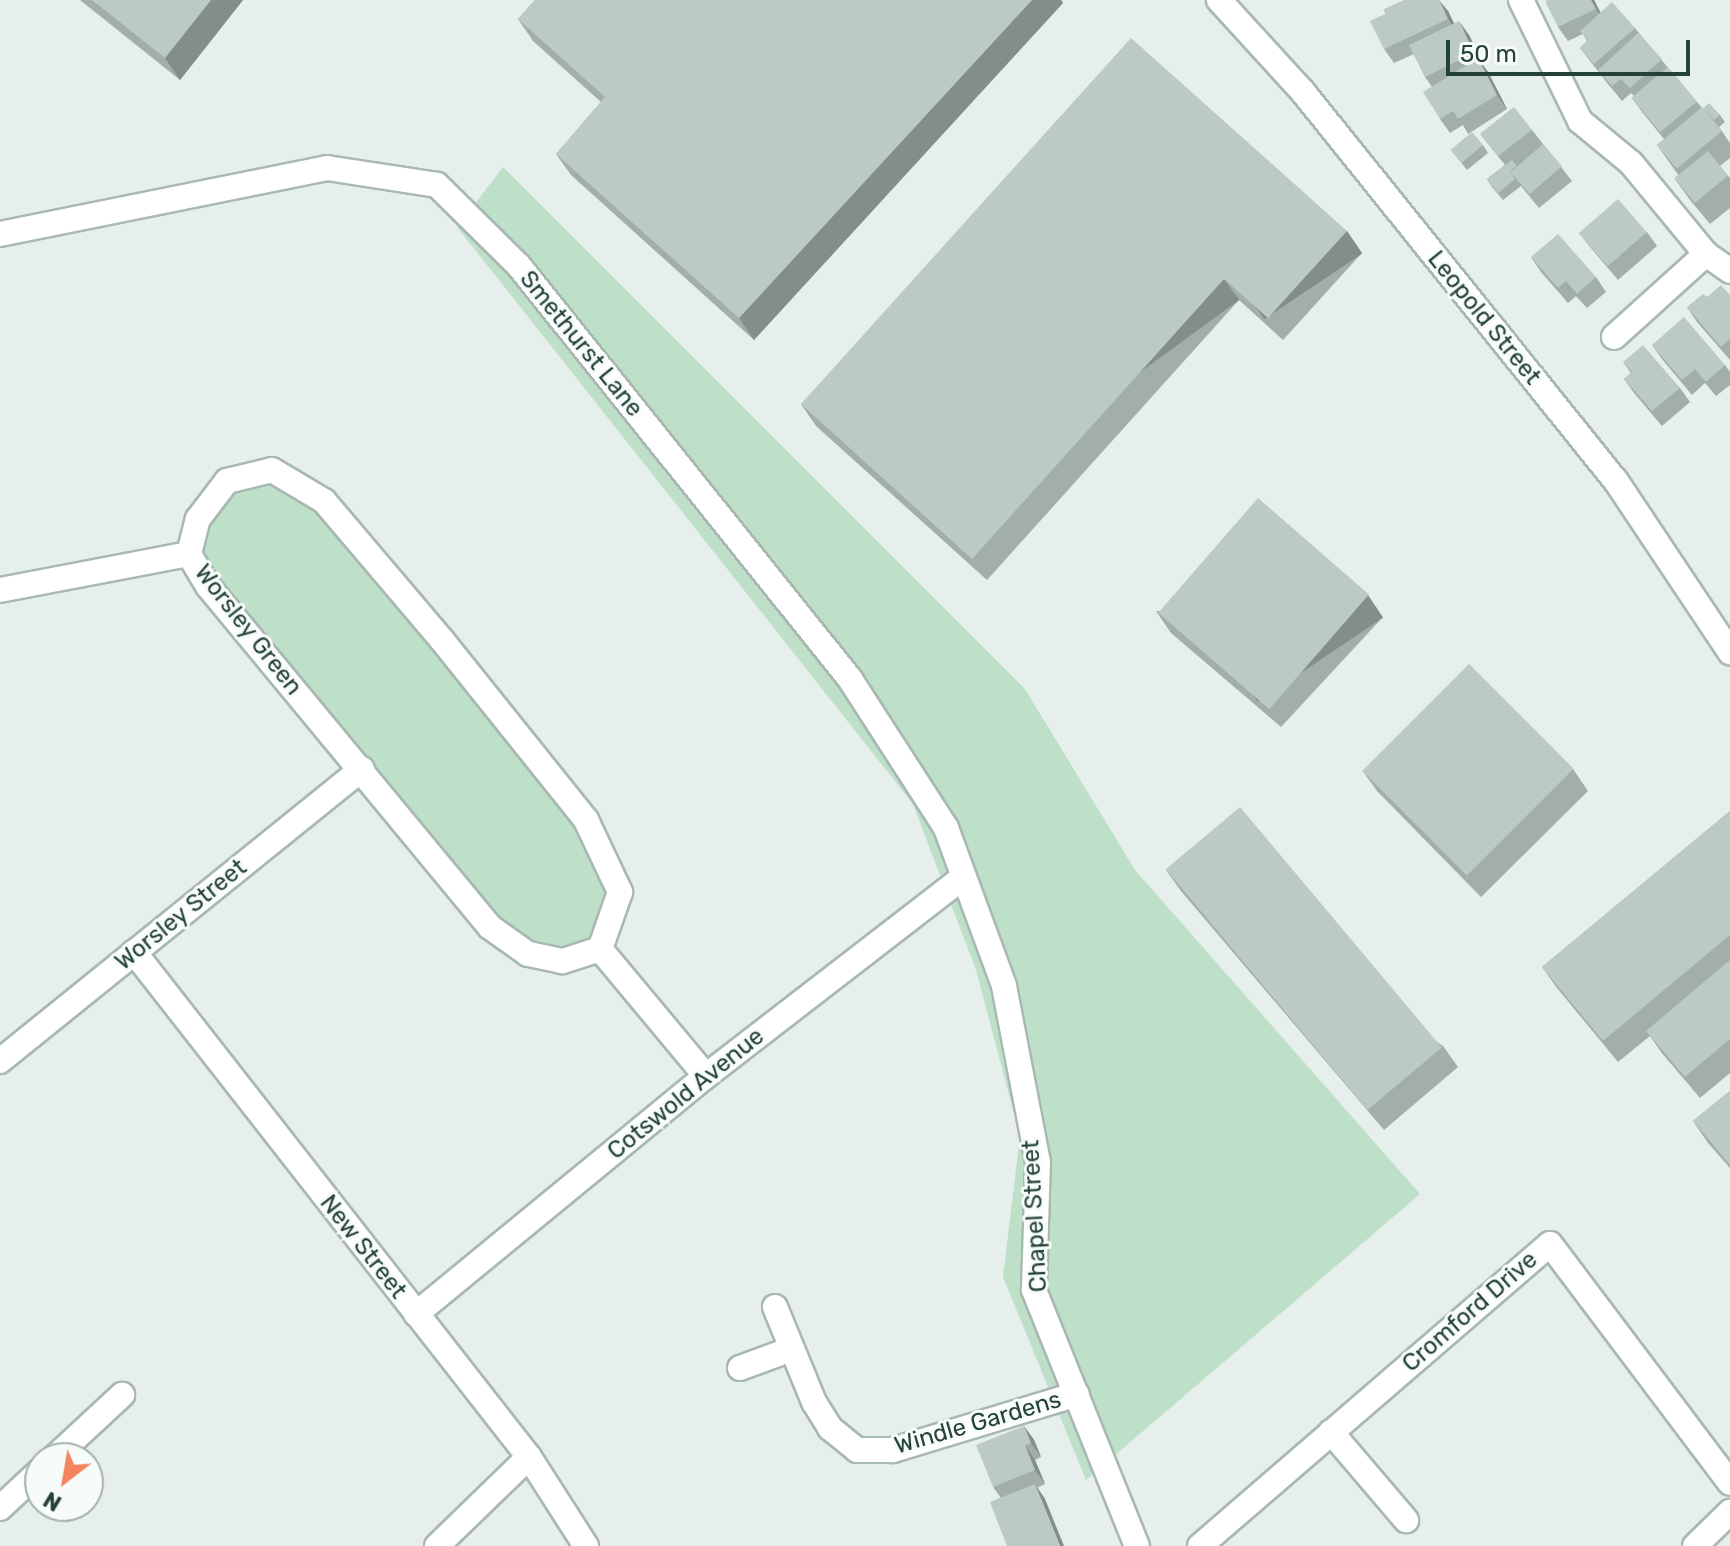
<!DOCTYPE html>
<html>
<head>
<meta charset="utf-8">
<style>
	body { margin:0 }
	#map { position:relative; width:1730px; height:1546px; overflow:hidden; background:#e6efeb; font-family:Rubik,sans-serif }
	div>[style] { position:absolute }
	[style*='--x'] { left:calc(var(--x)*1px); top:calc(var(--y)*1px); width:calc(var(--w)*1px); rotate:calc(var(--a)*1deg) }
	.green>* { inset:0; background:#bfe0c8 }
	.roads { filter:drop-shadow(2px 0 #a8b8b2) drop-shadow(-2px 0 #a8b8b2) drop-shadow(0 2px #a8b8b2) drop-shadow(0 -2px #a8b8b2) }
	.street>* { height:24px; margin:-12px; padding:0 12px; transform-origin:12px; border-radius:12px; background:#fff }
	.wall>* { inset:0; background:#a1aea9 }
	.shaded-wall>* { inset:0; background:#838d89; transform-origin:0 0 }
	.building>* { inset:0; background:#bbcac4; transform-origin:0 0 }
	span { translate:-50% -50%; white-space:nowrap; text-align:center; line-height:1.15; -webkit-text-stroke:6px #f7fbf9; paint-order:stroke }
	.street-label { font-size:24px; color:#24423a }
	.north { position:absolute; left:24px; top:1442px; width:80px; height:80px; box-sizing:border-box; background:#f7fbf9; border:2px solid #a3b1ad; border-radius:50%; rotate:211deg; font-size:22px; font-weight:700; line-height:32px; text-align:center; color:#24423a }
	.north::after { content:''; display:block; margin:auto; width:28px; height:36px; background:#f4845f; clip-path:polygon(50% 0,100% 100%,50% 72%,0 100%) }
	.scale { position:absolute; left:1446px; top:40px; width:244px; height:36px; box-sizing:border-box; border:4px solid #24423a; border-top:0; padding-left:10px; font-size:24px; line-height:28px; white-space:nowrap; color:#24423a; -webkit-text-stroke:6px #f7fbf9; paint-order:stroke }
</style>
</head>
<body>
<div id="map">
	<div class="green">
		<i style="clip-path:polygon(503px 167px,1025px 689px,1135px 870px,1420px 1194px,1086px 1480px,1003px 1277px,1020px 1136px,976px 970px,913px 804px,457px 227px)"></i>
		<i style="clip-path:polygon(272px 470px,324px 501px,586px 820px,620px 892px,600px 949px,528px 954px,189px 554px,227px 481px)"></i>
	</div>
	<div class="roads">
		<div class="street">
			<i style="--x:1219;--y:0;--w:125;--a:47.6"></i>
			<i style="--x:1303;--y:92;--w:499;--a:51.2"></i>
			<i style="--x:1616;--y:481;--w:206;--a:56.3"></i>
			<i style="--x:1521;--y:0;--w:135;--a:64"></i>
			<i style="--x:1580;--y:121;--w:66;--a:39.5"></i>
			<i style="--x:1631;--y:163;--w:118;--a:50.5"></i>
			<i style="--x:1706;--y:254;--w:29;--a:35"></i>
			<i style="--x:0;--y:234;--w:334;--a:-11.4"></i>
			<i style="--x:327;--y:168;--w:111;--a:8.8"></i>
			<i style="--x:437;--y:185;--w:115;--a:44.6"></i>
			<i style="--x:519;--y:266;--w:529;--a:51.29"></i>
			<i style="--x:850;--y:679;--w:177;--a:57.2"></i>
			<i style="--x:946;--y:828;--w:168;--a:69.8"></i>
			<i style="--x:1004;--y:986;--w:179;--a:79.1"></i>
			<i style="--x:1038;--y:1162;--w:128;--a:91.8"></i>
			<i style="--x:1034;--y:1290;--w:276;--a:68.1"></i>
			<i style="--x:1614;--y:337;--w:124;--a:-42.1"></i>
			<i style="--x:0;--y:590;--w:192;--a:-10.8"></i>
			<i style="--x:600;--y:949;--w:40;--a:162"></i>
			<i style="--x:562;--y:961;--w:35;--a:-168"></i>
			<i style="--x:528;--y:954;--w:47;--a:-144.6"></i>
			<i style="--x:490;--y:927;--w:442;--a:-129.6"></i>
			<i style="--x:208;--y:586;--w:37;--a:-121"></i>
			<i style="--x:189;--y:554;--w:36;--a:-76"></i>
			<i style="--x:198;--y:519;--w:48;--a:-52.7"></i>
			<i style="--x:227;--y:481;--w:46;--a:-13.7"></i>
			<i style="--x:272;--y:470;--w:61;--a:30.8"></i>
			<i style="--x:324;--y:501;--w:182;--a:49.7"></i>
			<i style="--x:442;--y:640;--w:231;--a:51.3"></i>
			<i style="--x:586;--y:820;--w:80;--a:64.7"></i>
			<i style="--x:620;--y:892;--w:60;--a:109.3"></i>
			<i style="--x:600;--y:949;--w:165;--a:50.2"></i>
			<i style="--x:134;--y:952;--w:641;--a:51.97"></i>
			<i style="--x:529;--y:1457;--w:106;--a:57.4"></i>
			<i style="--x:0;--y:1061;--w:465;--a:-38.9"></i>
			<i style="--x:775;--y:1307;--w:103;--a:67.7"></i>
			<i style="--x:814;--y:1402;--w:31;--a:58"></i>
			<i style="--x:830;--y:1428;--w:35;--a:39"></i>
			<i style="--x:857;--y:1450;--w:36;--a:0"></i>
			<i style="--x:893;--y:1450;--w:192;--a:-16.9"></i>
			<i style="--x:416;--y:1314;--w:375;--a:-39.4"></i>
			<i style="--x:706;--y:1076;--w:322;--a:-37.7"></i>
			<i style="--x:740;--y:1368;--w:55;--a:-20.1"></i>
			<i style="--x:1331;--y:1432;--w:116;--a:49.6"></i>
			<i style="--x:54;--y:1458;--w:93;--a:-42.8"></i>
			<i style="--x:0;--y:1508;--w:54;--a:-42.8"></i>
			<i style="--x:437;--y:1546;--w:128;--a:-44.1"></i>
			<i style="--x:1200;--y:1546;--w:462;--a:-40.8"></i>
			<i style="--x:1550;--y:1244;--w:299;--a:53"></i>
			<i style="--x:1695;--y:1546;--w:49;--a:-44.2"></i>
		</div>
	</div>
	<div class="wall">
		<i style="clip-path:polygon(80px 0,243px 0,180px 80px)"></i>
		<i style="clip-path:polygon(535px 0,1061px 0,1063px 3px,754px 340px,571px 175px,556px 154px,601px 102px,533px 41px,518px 19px)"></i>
		<i style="clip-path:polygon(1548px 0,1594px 0,1600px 12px,1635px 28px,1643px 38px,1702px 108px,1720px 115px,1725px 122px,1719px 127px,1730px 143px,1730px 158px,1720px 166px,1730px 178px,1730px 208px,1710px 224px,1690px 200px,1675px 179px,1679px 176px,1657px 145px,1664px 139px,1642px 112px,1632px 98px,1634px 96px,1631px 93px,1622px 101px,1608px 84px,1580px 48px,1587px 41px,1583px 34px,1568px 41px,1558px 27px)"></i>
		<i style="clip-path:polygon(1448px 11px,1454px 23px,1469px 35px,1481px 59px,1479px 60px,1488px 72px,1507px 109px,1468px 134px,1463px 125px,1450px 133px,1440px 119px,1432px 87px,1425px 77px,1414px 54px,1394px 63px,1384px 49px)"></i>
		<i style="clip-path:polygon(1532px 130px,1572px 181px,1539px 208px,1521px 186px,1503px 200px,1492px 187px,1487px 179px,1505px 165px,1481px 135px)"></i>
		<i style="clip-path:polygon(1483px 145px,1488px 153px,1467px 170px,1451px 150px)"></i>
		<i style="clip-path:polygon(1347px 231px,1362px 253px,1283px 340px,1239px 300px,987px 580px,816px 426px,801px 404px)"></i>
		<i style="clip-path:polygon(1647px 232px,1657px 246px,1618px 280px,1590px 247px,1579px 233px)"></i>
		<i style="clip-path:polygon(1531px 257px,1596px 277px,1606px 292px,1587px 308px,1576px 296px,1568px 303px,1541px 272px)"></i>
		<i style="clip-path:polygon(1730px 295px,1730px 360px,1697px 322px,1687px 307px)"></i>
		<i style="clip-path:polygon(1652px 345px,1725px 365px,1730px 372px,1730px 385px,1716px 396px,1705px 383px,1692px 395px,1662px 359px)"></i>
		<i style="clip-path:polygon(1623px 362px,1680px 388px,1690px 402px,1662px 426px,1634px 393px,1624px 379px,1631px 373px)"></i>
		<i style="clip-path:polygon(1156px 611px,1383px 617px,1281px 727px,1171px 633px)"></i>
		<i style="clip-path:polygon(1573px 769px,1588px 791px,1481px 897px,1377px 791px,1362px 770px)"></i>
		<i style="clip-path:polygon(1730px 811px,1730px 1073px,1700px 1098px,1661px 1052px,1650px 1036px,1618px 1062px,1557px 988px,1542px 967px)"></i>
		<i style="clip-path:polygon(1166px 870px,1443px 1046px,1458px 1067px,1384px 1130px,1181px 891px)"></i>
		<i style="clip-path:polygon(1730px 1091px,1730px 1168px,1708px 1143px,1693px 1121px)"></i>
		<i style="clip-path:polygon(1024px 1426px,1034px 1440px,1041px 1457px,1035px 1460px,1045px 1484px,1037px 1488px,1045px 1499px,1001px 1498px,993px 1487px)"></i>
	</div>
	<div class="shaded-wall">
		<i style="clip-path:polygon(211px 0,243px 0,180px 80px,165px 58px)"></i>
		<i style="clip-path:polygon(1032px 0,1061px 0,1063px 3px,754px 340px,739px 318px)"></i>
		<i style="clip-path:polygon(1439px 0,1448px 11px,1459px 34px,1448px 19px)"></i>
		<i style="clip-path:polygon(1591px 0,1594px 0,1606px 23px,1596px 9px)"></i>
		<i style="clip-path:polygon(1459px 21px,1469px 35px,1481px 59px,1470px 44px)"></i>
		<i style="clip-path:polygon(1478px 58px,1488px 72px,1507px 109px,1497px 95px)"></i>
		<i style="left:1347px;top:231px;width:27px;height:118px;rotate:56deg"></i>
		<i style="left:1224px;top:279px;width:26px;height:377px;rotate:54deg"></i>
		<i style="left:1368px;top:595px;width:27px;height:151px;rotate:56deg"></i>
		<i style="clip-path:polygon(1024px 1426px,1034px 1440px,1041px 1457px,1031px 1443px)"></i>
		<i style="clip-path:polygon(1025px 1445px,1035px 1460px,1045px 1484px,1035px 1470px)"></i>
		<i style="clip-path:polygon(1035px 1484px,1045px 1499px,1064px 1546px,1060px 1546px)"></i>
	</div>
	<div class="building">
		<i style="clip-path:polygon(92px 0,211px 0,165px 58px)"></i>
		<i style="clip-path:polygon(535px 0,1032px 0,739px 318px,556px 154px,605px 97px,518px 19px)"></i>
		<i style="clip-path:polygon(1404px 0,1439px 0,1448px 19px,1384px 49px,1370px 21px,1385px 14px,1384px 9px)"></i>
		<i style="clip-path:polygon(1548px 0,1591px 0,1596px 9px,1558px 27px,1545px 1px)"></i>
		<i style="clip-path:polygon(1612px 2px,1635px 28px,1594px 64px,1580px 48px,1588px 40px,1580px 31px)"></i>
		<i style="clip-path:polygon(1459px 21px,1470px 44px,1462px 49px,1466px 57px,1425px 77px,1409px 45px)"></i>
		<i style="clip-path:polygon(1638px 33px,1662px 59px,1630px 88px,1621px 79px,1612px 86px,1598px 70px)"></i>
		<i style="clip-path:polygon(1131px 38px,1347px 231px,1268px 318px,1224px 279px,972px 559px,801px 404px)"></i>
		<i style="clip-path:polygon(1478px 58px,1497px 95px,1458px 119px,1453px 111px,1440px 119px,1423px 92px)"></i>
		<i style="left:1668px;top:67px;width:45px;height:48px;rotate:50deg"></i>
		<i style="left:1709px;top:103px;width:16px;height:8px;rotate:47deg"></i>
		<i style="left:1514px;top:107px;width:29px;height:43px;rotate:52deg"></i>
		<i style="left:1702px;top:107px;width:31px;height:59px;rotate:50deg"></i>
		<i style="left:1472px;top:132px;width:17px;height:28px;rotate:50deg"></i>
		<i style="left:1543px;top:144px;width:29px;height:43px;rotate:49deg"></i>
		<i style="left:1708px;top:151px;width:32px;height:43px;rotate:51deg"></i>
		<i style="clip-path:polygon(1512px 160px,1517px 166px,1510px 171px,1515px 179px,1498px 193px,1487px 179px)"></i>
		<i style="left:1618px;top:199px;width:44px;height:52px;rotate:49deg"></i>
		<i style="clip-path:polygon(1558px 234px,1596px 277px,1577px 294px,1566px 281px,1558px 288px,1531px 257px)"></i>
		<i style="clip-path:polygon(1721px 285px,1730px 295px,1730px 339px,1721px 347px,1687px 307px,1703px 294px,1707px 297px)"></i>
		<i style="clip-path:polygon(1684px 317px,1725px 365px,1706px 382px,1695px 369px,1682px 380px,1652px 345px)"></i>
		<i style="clip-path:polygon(1643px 345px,1680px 388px,1652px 411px,1624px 379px,1632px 372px,1623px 362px)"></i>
		<i style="left:1258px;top:498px;width:147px;height:152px;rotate:41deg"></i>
		<i style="left:1469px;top:664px;width:148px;height:151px;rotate:45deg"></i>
		<i style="left:1240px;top:807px;width:314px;height:97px;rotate:50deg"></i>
		<i style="clip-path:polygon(1730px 811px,1730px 935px,1603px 1041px,1542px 967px)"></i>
		<i style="clip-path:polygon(1730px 960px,1730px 1039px,1685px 1077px,1646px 1031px)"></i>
		<i style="clip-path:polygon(1730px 1091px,1730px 1165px,1693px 1121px)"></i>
		<i style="clip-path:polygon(1024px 1426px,1031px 1443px,1025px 1445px,1035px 1470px,993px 1487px,976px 1445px)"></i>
		<i style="clip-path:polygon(1035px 1484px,1060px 1546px,1007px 1546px,990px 1502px)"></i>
	</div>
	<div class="street-label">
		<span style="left:1484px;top:318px;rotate:51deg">Leopold Street</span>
		<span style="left:581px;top:344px;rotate:51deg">Smethurst Lane</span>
		<span style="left:248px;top:630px;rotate:52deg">Worsley Green</span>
		<span style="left:181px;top:915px;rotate:-39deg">Worsley Street</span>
		<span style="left:686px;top:1094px;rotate:-39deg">Cotswold Avenue</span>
		<span style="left:1035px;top:1216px;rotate:-93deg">Chapel Street</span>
		<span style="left:363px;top:1247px;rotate:52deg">New Street</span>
		<span style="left:1470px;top:1312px;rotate:-41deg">Cromford Drive</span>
		<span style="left:978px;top:1423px;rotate:-16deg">Windle Gardens</span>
	</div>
	<div class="north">N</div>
	<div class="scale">50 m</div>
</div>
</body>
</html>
